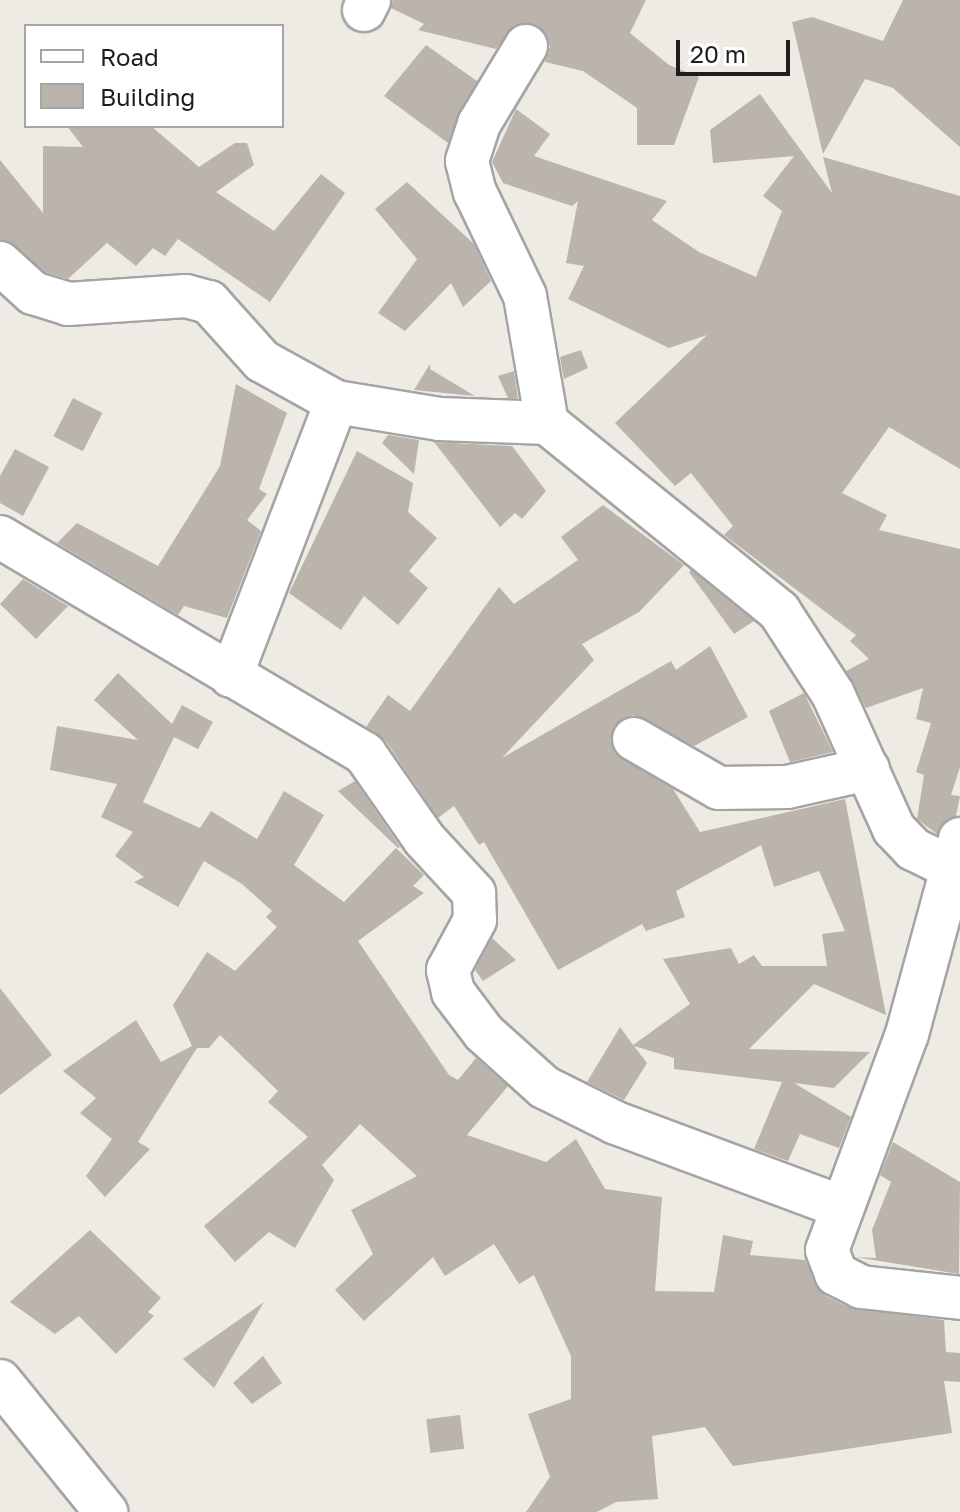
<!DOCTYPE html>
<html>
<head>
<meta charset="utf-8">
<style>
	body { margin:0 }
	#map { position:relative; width:960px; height:1512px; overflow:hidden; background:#edebe3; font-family:"Golos Text",sans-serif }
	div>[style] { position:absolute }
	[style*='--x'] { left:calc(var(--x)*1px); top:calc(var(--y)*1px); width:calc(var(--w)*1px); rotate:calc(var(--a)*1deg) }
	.building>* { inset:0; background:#bab4ac; transform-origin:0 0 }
	.roads { filter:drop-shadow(2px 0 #a4a4a4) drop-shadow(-2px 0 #a4a4a4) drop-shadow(0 2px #a4a4a4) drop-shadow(0 -2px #a4a4a4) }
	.street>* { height:42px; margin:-21px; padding:0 21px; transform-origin:21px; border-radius:21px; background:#fff }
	span { translate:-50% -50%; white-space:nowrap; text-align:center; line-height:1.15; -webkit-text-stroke:8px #fff; paint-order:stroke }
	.legend { position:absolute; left:24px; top:24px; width:260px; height:104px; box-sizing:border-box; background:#fff; border:2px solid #a5a5a5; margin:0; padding:10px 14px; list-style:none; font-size:24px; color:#1d1d1d }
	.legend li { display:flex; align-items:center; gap:16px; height:40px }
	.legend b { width:40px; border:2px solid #a5a5a5 }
	.scale { position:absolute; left:676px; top:40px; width:114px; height:36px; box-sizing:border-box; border:4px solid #1d1d1d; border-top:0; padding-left:10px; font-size:24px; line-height:28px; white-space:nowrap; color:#1d1d1d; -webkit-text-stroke:6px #fff; paint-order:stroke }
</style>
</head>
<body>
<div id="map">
	<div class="building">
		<i style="clip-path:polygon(393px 0,646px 0,630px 33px,669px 65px,699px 77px,674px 145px,637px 145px,637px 108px,583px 71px,545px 62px,550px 46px,538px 25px,514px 25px,496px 49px,418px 30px,424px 24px,391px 8px)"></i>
		<i style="clip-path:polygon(903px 0,960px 0,960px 147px,893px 88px,865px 79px,823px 154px,792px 22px,812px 17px,883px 41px)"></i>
		<i style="clip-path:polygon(426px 45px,477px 81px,448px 143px,384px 96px)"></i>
		<i style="clip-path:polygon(760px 94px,832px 193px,823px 157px,960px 196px,960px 469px,889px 427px,842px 493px,887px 515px,879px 530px,960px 549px,960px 767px,951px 795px,960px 796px,956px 816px,937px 834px,917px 819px,924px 775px,916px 772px,931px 723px,916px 719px,923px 688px,866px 708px,846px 671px,869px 659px,850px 641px,856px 635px,724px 535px,733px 526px,691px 473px,675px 486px,615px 423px,707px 335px,669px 348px,568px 299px,584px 266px,566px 263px,578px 201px,572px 206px,503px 183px,492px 162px,516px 109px,550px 134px,534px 156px,667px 201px,652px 220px,699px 252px,756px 277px,782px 211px,763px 196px,794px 156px,713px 163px,710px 130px)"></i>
		<i style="clip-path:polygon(67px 126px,151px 126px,199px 167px,235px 143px,247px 143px,254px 165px,216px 192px,274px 231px,321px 174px,345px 193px,270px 302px,178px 239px,165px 256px,153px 248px,136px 266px,107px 243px,68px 279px,45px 272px,0 240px,0 160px,43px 213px,43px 146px,83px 147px)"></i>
		<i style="clip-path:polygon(407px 182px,474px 244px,491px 281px,463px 307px,451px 283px,405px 331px,378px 313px,417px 259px,375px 209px)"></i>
		<i style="clip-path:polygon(581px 350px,588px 368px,564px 379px,560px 357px)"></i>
		<i style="clip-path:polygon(430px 364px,430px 369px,475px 396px,414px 390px)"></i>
		<i style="clip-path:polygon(514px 371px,518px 398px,508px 398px,498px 376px)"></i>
		<i style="clip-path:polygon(236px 384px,287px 413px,259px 489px,267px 494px,247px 520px,261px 531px,227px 618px,184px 606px,178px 615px,57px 543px,77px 523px,158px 566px,220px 466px)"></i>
		<i style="left:73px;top:398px;width:33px;height:43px;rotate:27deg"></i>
		<i style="clip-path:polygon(388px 435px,419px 440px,414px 474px,382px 443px)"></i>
		<i style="clip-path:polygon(434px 442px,512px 446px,546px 491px,522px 519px,515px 513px,500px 527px)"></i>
		<i style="clip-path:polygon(15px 449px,49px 467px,23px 516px,0 503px,0 476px)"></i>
		<i style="clip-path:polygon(357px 451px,413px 483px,408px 512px,437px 538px,409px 571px,428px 588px,398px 625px,364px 596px,341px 630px,289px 593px)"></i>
		<i style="clip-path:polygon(603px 505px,684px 565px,639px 612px,582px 644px,594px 660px,502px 758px,671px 661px,676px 670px,710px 646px,748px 717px,694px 746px,633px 715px,613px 728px,614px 752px,673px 789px,700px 832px,845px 799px,886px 1015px,814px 984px,749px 1049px,870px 1052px,834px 1088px,794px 1083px,851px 1117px,839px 1148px,800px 1134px,788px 1161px,754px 1149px,782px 1082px,674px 1069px,674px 1058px,634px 1046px,647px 1063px,624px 1100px,587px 1082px,620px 1027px,633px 1045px,690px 1004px,663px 959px,731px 948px,739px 964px,754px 955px,762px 966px,827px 966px,822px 934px,845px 931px,819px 871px,774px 887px,761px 845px,676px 891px,685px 917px,646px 931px,642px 924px,558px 970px,484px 842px,479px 845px,454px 806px,438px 818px,385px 740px,366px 727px,388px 695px,410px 711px,499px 587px,514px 604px,578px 560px,561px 537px)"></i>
		<i style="clip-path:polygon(689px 572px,691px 570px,754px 621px,734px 634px)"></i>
		<i style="clip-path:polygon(23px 579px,68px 606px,36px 639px,0 604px)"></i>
		<i style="clip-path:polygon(118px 673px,172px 724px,182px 705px,213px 722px,198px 749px,174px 737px,143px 802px,200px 828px,211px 811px,257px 839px,284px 791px,324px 815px,294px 865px,344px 902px,396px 848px,424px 875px,413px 886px,424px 893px,358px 941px,449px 1075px,458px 1080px,476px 1058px,508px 1086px,467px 1135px,546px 1162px,576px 1139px,605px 1189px,662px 1197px,655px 1291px,714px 1292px,723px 1235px,753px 1241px,750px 1255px,805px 1260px,824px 1295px,850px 1308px,944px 1320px,946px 1352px,960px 1353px,960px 1382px,944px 1381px,952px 1433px,733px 1466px,705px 1427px,652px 1436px,658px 1499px,616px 1502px,597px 1512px,526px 1512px,550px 1477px,528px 1414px,571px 1399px,571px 1356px,534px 1275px,519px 1284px,494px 1244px,445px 1276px,433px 1257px,364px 1321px,335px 1290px,373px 1254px,351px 1210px,417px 1176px,360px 1124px,322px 1165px,334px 1180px,295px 1248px,269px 1232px,235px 1262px,204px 1226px,308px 1137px,268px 1102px,278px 1091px,220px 1035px,209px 1048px,197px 1048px,138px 1142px,150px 1149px,105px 1197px,86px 1176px,112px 1139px,80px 1113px,96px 1098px,63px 1071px,136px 1020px,161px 1062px,192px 1046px,173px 1005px,207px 952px,235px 971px,277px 927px,266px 917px,272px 911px,242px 884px,204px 861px,178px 907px,134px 882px,144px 877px,115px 856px,133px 832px,101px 817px,117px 784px,50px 770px,57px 726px,138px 740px,94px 700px)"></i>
		<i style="clip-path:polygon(804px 693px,833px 752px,790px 762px,769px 711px)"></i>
		<i style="clip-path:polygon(355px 781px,400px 847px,398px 848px,338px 791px)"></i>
		<i style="clip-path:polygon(492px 938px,516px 960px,483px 981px,475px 970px)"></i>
		<i style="clip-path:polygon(0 988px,52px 1055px,0 1095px)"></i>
		<i style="clip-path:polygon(893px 1142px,960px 1182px,959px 1274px,855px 1257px,876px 1258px,872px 1230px,891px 1182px,880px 1175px)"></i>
		<i style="clip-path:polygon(90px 1230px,161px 1298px,148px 1312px,154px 1316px,116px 1354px,79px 1316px,55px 1334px,10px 1302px)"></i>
		<i style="clip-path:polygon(264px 1302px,214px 1388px,183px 1359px)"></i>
		<i style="clip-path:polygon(263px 1356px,282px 1383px,252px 1404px,233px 1383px)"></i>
		<i style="left:460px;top:1415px;width:34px;height:34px;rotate:83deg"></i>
	</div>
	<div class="roads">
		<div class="street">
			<i style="--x:364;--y:10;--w:11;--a:-63"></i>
			<i style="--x:526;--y:46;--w:91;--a:121.1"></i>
			<i style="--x:479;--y:124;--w:39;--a:108"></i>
			<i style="--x:467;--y:161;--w:32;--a:76"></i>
			<i style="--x:475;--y:192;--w:115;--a:64.3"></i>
			<i style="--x:525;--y:296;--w:129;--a:80.2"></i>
			<i style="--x:0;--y:263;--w:45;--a:42.3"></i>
			<i style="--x:33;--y:293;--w:37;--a:17"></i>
			<i style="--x:68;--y:304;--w:118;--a:-3.9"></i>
			<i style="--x:186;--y:296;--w:24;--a:15"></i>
			<i style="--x:209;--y:302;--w:79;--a:48.1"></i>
			<i style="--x:262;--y:361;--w:85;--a:29"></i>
			<i style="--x:336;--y:402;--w:105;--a:9.3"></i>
			<i style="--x:440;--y:419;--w:107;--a:2.1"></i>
			<i style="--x:547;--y:423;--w:299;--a:39"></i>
			<i style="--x:779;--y:611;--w:99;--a:57"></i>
			<i style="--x:833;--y:694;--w:148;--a:65.7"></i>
			<i style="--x:894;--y:829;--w:28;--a:46"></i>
			<i style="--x:913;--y:849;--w:46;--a:26"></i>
			<i style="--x:0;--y:537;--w:425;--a:30.7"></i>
			<i style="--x:365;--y:754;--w:103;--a:55.2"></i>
			<i style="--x:424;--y:839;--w:74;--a:47.2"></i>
			<i style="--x:474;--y:893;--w:27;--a:88"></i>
			<i style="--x:475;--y:920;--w:57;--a:118.4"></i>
			<i style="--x:448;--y:970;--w:23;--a:77"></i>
			<i style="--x:453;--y:992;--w:51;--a:52.9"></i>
			<i style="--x:484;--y:1033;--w:81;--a:42"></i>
			<i style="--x:544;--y:1087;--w:80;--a:26.6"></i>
			<i style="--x:616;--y:1123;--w:241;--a:20.4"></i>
			<i style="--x:231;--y:676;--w:293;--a:-69"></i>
			<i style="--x:634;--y:739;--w:98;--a:30"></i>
			<i style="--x:719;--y:788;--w:68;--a:-0.8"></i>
			<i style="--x:787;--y:787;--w:83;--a:-12.5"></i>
			<i style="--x:960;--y:839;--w:202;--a:105.2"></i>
			<i style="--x:907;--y:1034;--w:230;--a:110.3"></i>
			<i style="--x:827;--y:1250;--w:26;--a:69"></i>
			<i style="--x:836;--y:1274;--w:28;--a:27"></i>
			<i style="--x:861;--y:1287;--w:100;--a:6.3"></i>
			<i style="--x:0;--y:1381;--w:169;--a:51"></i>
		</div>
	</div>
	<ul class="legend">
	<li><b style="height:10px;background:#fff"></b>Road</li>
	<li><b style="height:22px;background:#bab4ac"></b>Building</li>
	</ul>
	<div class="scale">20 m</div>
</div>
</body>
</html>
